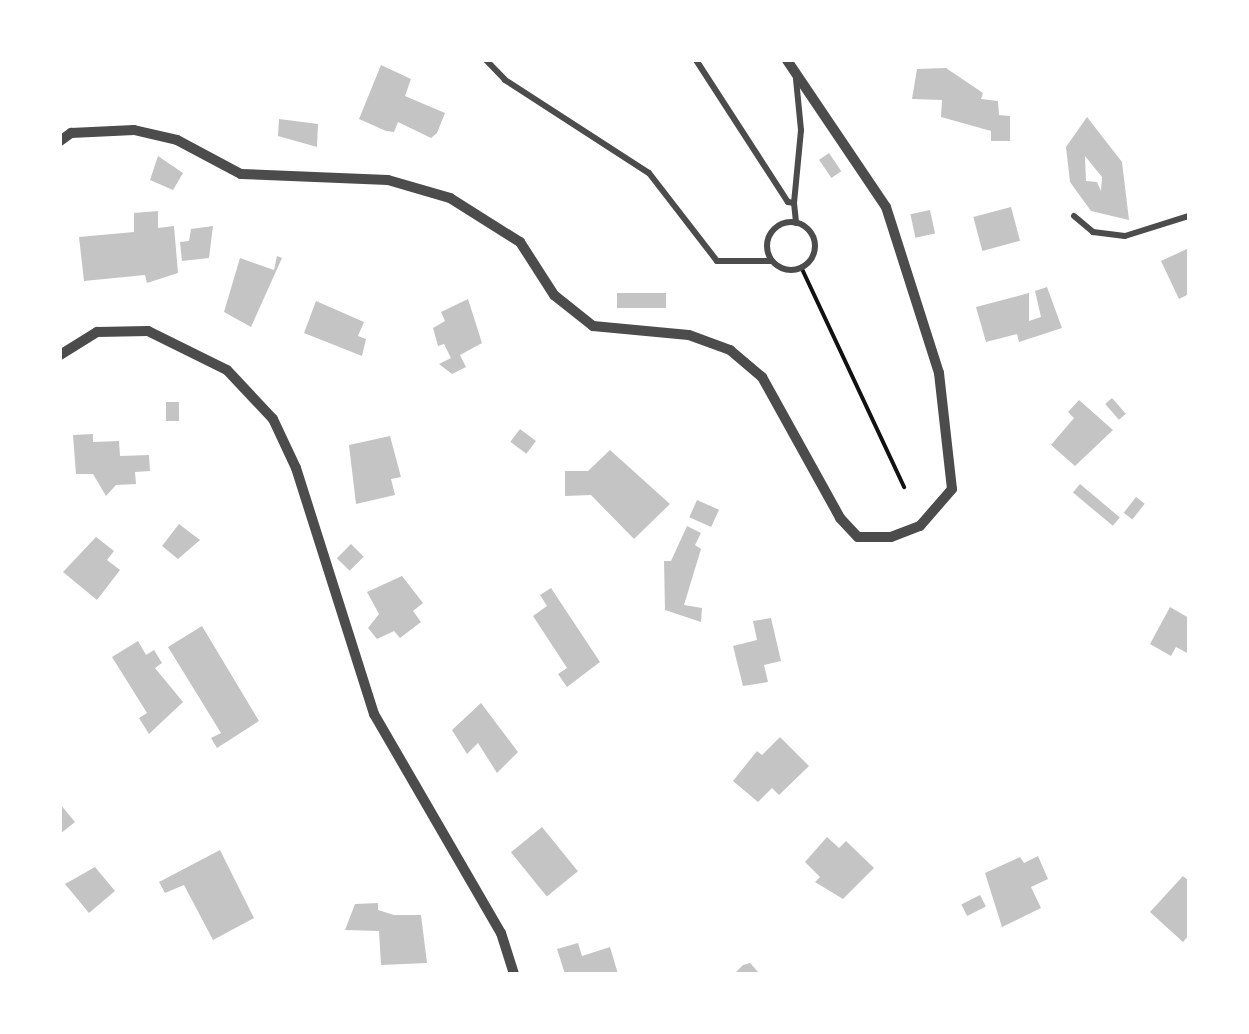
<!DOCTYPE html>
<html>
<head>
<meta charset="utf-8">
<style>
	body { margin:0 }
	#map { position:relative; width:1249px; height:1034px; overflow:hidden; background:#fff; font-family:Signika,sans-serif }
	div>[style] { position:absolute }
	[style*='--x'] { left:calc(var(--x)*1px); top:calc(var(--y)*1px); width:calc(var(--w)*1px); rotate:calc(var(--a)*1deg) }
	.building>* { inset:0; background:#c4c4c4; transform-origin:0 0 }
	.path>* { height:4px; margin:-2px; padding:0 2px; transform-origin:2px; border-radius:2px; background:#111 }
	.service>* { height:6px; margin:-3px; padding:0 3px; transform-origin:3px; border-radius:3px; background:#4c4c4c }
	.service>.ring { margin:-3px; padding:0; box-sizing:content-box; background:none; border:6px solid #4c4c4c; border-radius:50% }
	.minor>* { height:10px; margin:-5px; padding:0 5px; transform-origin:5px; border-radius:5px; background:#4c4c4c }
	span { translate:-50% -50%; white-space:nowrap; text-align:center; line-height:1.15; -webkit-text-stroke:10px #fff; paint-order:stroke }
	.frame { position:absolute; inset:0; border:62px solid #fff; pointer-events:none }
</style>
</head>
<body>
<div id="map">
	<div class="building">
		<i style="clip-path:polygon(381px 65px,411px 79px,405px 96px,445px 113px,437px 133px,431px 138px,398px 122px,394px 132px,386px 131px,359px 119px)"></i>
		<i style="clip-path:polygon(946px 68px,983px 93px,981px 99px,998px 101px,999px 115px,1010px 116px,1010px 141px,991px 141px,991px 131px,941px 117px,942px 100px,912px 99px,917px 69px)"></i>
		<i style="clip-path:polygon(evenodd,1087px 117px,1122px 162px,1129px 220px,1091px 211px,1070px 182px,1066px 147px,1087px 117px,1085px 156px,1102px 177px,1101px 191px,1097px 182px,1086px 181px,1085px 156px)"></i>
		<i style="clip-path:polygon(279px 119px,318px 124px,317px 147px,278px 136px)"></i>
		<i style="left:829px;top:153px;width:22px;height:12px;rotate:56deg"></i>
		<i style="clip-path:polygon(158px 156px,183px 173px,173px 190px,150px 180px)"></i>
		<i style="left:1011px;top:207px;width:35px;height:39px;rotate:75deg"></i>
		<i style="left:930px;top:210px;width:24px;height:20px;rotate:78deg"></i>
		<i style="clip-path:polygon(158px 211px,158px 228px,174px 226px,178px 273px,147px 283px,145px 275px,84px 281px,79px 237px,134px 232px,134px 213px)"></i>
		<i style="clip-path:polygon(213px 226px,209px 258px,182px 261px,180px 242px,189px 241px,191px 229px)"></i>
		<i style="clip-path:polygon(1189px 248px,1189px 294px,1179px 299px,1161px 261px)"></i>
		<i style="clip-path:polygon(277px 256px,282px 258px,251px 327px,224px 312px,240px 258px,274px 270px)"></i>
		<i style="clip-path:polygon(1047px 287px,1062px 328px,1019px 342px,1017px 334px,986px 342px,976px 307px,1029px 293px,1029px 321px,1041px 317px,1035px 291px)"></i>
		<i style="left:617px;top:293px;width:49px;height:15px"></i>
		<i style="clip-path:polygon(468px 299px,482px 343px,460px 355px,466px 367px,452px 374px,439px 364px,451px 358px,444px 344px,438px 346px,433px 328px,445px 321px,441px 312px)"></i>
		<i style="clip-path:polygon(316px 301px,364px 322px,358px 336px,366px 339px,362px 356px,304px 333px)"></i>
		<i style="left:1112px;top:398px;width:21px;height:9px;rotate:49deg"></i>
		<i style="clip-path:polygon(1079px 400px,1113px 430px,1075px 466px,1051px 445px,1074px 418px,1068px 412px)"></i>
		<i style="left:166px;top:402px;width:13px;height:19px"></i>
		<i style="left:520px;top:429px;width:20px;height:16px;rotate:37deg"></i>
		<i style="clip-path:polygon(93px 434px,93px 442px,119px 441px,120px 456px,149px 455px,150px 471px,135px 472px,136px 484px,116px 485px,106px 496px,93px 474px,76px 474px,73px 435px)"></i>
		<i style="clip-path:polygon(390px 436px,401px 477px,391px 479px,395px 495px,356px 504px,349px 445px)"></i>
		<i style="clip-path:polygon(610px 450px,670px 504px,634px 539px,591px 495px,565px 496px,565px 471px,588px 471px)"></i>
		<i style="left:1080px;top:484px;width:52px;height:11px;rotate:40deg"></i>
		<i style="left:1136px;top:497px;width:11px;height:20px;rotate:38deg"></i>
		<i style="left:697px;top:500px;width:24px;height:19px;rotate:24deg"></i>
		<i style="clip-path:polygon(179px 524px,200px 540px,178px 559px,162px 546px)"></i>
		<i style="clip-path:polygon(687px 526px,701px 533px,695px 545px,701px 549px,684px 605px,702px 608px,701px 622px,665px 610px,664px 561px,671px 561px)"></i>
		<i style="clip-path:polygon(96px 537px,114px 551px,107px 560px,120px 570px,97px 600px,63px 572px)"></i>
		<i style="left:351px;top:544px;width:18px;height:20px;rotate:45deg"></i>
		<i style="clip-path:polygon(402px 576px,423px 603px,413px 611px,421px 622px,400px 638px,394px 631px,377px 639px,368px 628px,379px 614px,367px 592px)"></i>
		<i style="clip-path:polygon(551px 588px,600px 662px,567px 687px,558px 674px,567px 668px,533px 616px,547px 606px,540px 595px)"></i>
		<i style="clip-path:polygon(1170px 607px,1189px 618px,1189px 654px,1176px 647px,1171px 656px,1150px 644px)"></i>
		<i style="clip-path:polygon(771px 618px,781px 661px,764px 665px,768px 682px,743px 686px,733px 646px,757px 640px,753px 621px)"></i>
		<i style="clip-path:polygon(202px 626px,259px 721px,217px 748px,211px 738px,221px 733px,168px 647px)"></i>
		<i style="clip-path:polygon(138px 641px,146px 655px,154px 650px,162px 663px,155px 668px,183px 702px,149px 734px,139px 718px,147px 713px,112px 657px)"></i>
		<i style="clip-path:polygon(481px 703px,518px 752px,497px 773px,478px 743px,467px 754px,452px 730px)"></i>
		<i style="clip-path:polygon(780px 737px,809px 766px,779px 795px,772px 788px,758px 802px,733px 781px,757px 751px,762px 755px)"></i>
		<i style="clip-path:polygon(60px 804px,75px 822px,60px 834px)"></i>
		<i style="left:542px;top:827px;width:57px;height:40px;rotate:51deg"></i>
		<i style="clip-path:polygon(827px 837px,839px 848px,846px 841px,874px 868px,843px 899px,815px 882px,820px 877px,805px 862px)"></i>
		<i style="clip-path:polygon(220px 850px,254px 918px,213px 940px,184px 885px,165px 893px,159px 882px)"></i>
		<i style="clip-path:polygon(1038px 856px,1048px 879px,1031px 887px,1041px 908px,1002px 927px,985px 873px,1020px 857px,1024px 863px)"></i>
		<i style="clip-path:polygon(95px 867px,115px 891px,89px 913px,65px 884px)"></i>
		<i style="clip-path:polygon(1183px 876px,1189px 881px,1189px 935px,1183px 942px,1150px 912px)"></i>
		<i style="left:980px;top:895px;width:13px;height:21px;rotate:63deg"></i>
		<i style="clip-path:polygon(378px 903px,378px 910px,394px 915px,421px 915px,427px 963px,381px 965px,379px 931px,345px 930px,355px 904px)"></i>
		<i style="clip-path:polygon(578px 943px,582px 956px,610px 947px,618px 974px,565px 974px,557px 949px)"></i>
		<i style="clip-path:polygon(750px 963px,760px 974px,734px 974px,743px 965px)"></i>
	</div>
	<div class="path">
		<i style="--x:802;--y:269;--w:241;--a:64.9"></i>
	</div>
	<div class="service">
		<i style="--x:486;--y:60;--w:28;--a:46"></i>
		<i style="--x:505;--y:80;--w:171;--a:32.9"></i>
		<i style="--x:649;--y:173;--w:111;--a:52.3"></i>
		<i style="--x:717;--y:261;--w:54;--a:0"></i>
		<i style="--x:696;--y:60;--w:169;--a:57.1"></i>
		<i style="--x:788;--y:202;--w:6;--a:9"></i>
		<i style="--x:794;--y:203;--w:73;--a:-84.5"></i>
		<i style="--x:801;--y:130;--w:51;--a:-95.6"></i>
		<i style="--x:794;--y:203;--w:20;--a:84"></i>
		<i style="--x:1074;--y:216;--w:25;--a:40"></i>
		<i style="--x:1093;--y:232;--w:32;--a:7"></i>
		<i style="--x:1125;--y:236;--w:67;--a:-17.4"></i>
		<i class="ring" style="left:767px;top:222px;width:42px;height:42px"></i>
	</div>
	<div class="minor">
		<i style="--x:60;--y:141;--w:14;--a:-36"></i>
		<i style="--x:71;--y:133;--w:63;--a:-2.7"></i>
		<i style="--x:134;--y:130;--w:44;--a:13.1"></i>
		<i style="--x:177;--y:140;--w:72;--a:28"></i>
		<i style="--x:241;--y:174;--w:147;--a:2.3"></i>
		<i style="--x:388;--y:180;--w:65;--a:16.2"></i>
		<i style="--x:450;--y:198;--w:83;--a:32.2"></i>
		<i style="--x:520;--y:242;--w:63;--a:57.3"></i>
		<i style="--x:554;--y:295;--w:50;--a:38.5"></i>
		<i style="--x:593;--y:326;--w:96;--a:5.4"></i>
		<i style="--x:689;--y:335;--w:44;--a:20.1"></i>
		<i style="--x:730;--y:350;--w:42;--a:40.2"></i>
		<i style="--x:762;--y:377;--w:161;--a:61"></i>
		<i style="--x:840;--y:518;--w:26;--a:47"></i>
		<i style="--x:858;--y:537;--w:33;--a:0"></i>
		<i style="--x:891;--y:537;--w:31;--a:-21"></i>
		<i style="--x:920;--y:526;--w:49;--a:-49.1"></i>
		<i style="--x:952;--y:489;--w:117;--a:-96.4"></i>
		<i style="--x:939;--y:373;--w:174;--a:-107.7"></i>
		<i style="--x:886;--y:207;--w:177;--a:-124"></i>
		<i style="--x:60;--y:355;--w:44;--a:-31.9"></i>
		<i style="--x:97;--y:332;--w:51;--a:-1.1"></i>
		<i style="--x:148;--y:331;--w:88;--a:26.3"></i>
		<i style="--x:227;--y:370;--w:67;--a:46.8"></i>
		<i style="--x:273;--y:419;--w:54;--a:64.9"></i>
		<i style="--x:296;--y:468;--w:258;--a:72.4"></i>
		<i style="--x:374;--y:714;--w:253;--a:59.9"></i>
		<i style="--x:501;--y:933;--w:43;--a:72.4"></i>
	</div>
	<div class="frame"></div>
</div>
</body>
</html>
